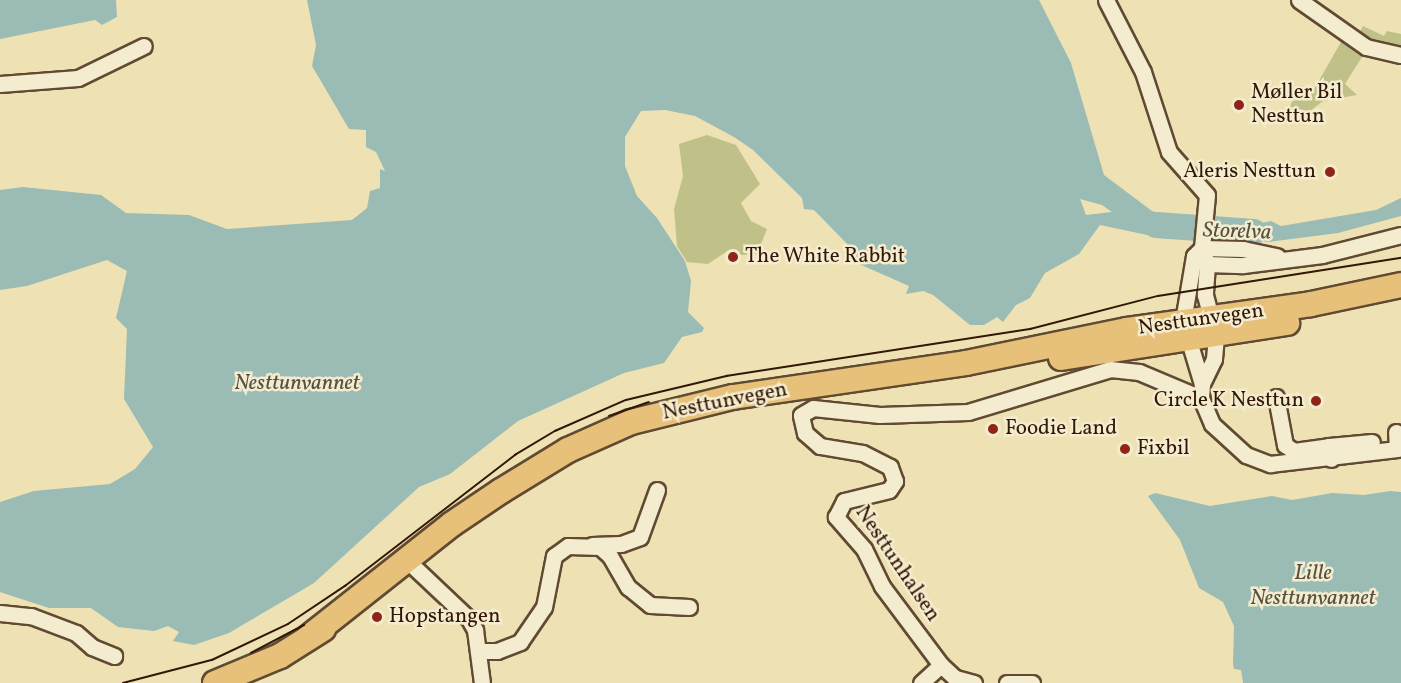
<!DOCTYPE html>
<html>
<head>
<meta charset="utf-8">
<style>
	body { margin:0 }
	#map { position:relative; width:1401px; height:683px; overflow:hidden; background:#eee1b3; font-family:Vollkorn,serif }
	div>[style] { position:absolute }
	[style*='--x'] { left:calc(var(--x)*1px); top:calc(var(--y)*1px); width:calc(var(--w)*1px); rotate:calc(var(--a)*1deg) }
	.green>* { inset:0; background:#c0c188 }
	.water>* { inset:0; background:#9bbcb4 }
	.river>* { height:26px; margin:-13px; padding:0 13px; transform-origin:13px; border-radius:13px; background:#9bbcb4 }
	.roads { filter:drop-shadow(2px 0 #614a32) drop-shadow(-2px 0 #614a32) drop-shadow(0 2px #614a32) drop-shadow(0 -2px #614a32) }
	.minor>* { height:15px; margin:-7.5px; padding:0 7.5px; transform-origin:7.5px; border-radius:7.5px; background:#f4ecce }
	.primary>* { height:24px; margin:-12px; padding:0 12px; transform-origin:12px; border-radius:12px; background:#e7c07a }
	.tram>* { height:1.5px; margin:-0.75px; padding:0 0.75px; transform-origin:0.75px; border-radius:0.75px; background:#321707 }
	.dots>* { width:16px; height:16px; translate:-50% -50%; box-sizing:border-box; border:3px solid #f4ecce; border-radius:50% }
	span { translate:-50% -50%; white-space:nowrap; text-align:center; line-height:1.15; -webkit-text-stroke:5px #f4ecce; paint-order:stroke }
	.poi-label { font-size:21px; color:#321707 }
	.left { translate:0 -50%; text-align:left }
	.right { translate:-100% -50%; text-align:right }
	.street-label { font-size:21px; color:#321707 }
	.water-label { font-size:22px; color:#575144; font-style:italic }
</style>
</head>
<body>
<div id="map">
	<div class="green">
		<i style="clip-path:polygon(1363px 26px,1384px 36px,1387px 31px,1401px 34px,1401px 47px,1386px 47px,1358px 36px)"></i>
		<i style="clip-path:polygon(1341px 42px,1362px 57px,1345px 84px,1357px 95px,1323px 101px,1296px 122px,1285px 117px,1300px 85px,1313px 91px)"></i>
		<i style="clip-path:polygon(707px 135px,736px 145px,760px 184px,741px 203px,751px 221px,767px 229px,757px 254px,741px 255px,729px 250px,708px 264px,687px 262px,677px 246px,674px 209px,683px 176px,679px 144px)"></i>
	</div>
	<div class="water">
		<i style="clip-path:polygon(0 0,116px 0,117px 17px,102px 25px,95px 20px,0 39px)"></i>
		<i style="clip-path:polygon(evenodd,307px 0,1039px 0,1071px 63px,1104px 175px,1152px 211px,1190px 223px,1188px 237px,1166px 239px,1100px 225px,1079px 254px,1045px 273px,1030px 298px,1016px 305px,1003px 322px,997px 317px,984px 325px,970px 325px,933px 295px,923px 291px,906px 294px,909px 286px,859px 264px,852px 249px,814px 210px,804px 209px,802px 198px,753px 150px,734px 137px,695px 116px,665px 110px,641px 111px,625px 137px,625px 166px,637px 196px,657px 218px,685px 261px,691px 281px,688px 312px,704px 328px,702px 332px,682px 337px,664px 363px,624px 373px,518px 421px,450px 474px,419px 487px,314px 583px,229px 633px,194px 645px,173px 641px,179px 632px,168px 626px,154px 631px,118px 627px,91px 608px,49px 608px,0 592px,0 502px,34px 491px,110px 484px,135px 469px,153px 447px,124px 399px,127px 329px,116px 318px,127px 271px,107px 260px,27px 286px,0 290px,0 190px,23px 187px,101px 195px,126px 213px,189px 215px,227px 229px,352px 220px,367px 208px,370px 191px,380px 188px,380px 169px,385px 171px,376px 152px,366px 147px,366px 130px,349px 129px,312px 66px,316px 45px,307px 0,1080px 199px,1102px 205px,1112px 212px,1086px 215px,1080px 199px)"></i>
		<i style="clip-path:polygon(1401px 198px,1401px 216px,1338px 233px,1268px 242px,1219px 232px,1220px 223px,1243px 227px,1271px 221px,1281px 226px,1376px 210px)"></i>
		<i style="clip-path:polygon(1390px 491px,1401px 492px,1401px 683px,1243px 683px,1241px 670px,1234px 669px,1233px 664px,1234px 626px,1223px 602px,1199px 588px,1180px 540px,1148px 496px,1155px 493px,1210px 506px,1272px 496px,1292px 500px,1332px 493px,1364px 495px)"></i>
	</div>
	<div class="river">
		<i style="--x:1156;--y:225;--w:98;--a:4.1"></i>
	</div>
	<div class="roads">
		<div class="minor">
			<i style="--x:1106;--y:0;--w:81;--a:62.8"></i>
			<i style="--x:1143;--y:72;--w:84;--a:72"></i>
			<i style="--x:1169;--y:152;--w:57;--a:48.5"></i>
			<i style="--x:1207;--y:195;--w:53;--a:95.4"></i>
			<i style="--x:1202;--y:248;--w:17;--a:73"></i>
			<i style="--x:1207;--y:264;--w:31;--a:94"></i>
			<i style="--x:1205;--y:295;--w:42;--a:75"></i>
			<i style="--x:1216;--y:336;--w:23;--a:95"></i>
			<i style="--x:1214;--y:359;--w:28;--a:116"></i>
			<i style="--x:1202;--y:384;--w:14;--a:94"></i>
			<i style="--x:1201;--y:398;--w:28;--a:67"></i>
			<i style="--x:1212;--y:424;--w:46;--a:42.4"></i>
			<i style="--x:1246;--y:455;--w:26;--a:21"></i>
			<i style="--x:1270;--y:464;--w:128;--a:-6.7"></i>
			<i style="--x:1397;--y:449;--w:17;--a:-93"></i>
			<i style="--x:1299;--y:0;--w:82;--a:35"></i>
			<i style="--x:1366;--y:47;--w:36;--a:13"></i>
			<i style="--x:0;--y:84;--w:78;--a:-4.4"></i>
			<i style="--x:78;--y:78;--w:73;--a:-25.9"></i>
			<i style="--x:1202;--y:248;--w:41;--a:1.4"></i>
			<i style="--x:1243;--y:249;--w:35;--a:12"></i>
			<i style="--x:1207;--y:264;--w:36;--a:2"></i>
			<i style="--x:1243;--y:265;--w:80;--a:-7.2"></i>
			<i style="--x:1322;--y:255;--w:81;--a:-14.2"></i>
			<i style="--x:1202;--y:384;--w:66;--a:-106.8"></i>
			<i style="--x:1183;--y:321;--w:66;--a:-80.4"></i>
			<i style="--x:1194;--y:256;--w:11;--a:-45"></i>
			<i style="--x:1276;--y:397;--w:49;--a:79.4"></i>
			<i style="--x:1285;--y:445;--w:11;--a:34"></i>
			<i style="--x:1294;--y:451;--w:35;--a:-8"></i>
			<i style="--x:1329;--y:446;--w:13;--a:81"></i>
			<i style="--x:1329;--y:446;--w:43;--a:-5.3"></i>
			<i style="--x:592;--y:545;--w:29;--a:-2"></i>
			<i style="--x:621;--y:544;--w:20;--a:-20"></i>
			<i style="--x:640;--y:537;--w:50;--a:-70.1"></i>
			<i style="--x:413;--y:566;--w:77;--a:43.4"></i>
			<i style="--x:469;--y:619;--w:13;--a:61"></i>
			<i style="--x:475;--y:630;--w:53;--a:82.5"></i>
			<i style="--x:0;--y:613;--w:31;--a:6"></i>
			<i style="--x:31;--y:616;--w:48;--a:20.7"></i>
			<i style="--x:76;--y:633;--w:21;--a:41"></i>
			<i style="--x:92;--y:647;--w:24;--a:22"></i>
			<i style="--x:479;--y:651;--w:18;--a:0"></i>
			<i style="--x:497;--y:651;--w:25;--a:-21"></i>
			<i style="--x:520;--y:642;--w:42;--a:-55.6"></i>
			<i style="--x:544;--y:607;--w:52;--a:-78.9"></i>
			<i style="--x:554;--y:556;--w:17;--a:-36"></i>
			<i style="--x:568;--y:546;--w:32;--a:2"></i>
			<i style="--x:600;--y:547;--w:13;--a:42"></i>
			<i style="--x:610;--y:556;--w:36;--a:60"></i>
			<i style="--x:628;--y:587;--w:28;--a:39"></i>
			<i style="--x:650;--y:605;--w:39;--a:3"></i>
			<i style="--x:921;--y:683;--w:27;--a:-42"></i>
			<i style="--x:974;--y:683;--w:20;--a:-165"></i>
			<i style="--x:955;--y:678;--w:19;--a:-137"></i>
			<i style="--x:941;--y:665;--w:99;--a:-126.8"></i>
			<i style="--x:882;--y:586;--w:41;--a:-115.9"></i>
			<i style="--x:864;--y:549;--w:43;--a:-131.2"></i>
			<i style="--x:836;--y:517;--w:18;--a:-63"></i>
			<i style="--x:844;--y:501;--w:46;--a:-13.7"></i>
			<i style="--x:889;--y:490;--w:11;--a:-56"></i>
			<i style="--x:895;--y:481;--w:15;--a:-110"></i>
			<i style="--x:890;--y:467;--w:31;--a:-153"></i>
			<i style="--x:862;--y:453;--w:43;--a:-170.5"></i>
			<i style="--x:820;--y:446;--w:20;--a:-139"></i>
			<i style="--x:805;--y:433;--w:18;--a:-103"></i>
			<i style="--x:801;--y:415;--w:14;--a:-30"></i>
			<i style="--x:813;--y:408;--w:67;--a:6"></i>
			<i style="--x:880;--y:415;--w:88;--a:-2"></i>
			<i style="--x:968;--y:412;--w:148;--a:-16.8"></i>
			<i style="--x:1110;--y:369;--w:29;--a:6"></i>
			<i style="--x:1139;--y:372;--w:67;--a:22.8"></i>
			<i style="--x:1007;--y:683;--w:25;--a:0"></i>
		</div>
		<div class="primary">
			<i style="--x:1061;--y:358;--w:229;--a:-8.8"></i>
			<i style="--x:309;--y:637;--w:182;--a:-38.3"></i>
			<i style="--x:452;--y:524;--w:59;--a:-34"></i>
			<i style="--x:501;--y:491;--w:79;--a:-31.5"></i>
			<i style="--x:568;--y:450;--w:69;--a:-24"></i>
			<i style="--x:631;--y:422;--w:105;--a:-13.8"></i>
			<i style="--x:733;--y:397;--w:235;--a:-8.3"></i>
			<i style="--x:966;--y:363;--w:164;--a:-11.6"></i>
			<i style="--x:1127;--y:330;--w:186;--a:-8"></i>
			<i style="--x:1311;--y:304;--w:92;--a:-11.9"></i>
			<i style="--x:215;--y:683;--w:70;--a:-22.6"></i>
			<i style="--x:280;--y:656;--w:51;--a:-32.1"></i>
		</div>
	</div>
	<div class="tram">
		<i style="--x:609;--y:416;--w:42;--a:-19.3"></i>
		<i style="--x:251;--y:653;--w:60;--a:-27.8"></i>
		<i style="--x:123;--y:683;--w:92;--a:-14.5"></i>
		<i style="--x:212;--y:660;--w:84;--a:-25.3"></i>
		<i style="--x:288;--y:624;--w:69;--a:-33.7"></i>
		<i style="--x:345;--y:586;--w:215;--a:-37.6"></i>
		<i style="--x:515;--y:455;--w:47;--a:-31"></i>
		<i style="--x:555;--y:431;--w:77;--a:-23.6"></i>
		<i style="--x:626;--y:400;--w:104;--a:-13.4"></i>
		<i style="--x:727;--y:376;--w:307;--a:-8.8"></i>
		<i style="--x:1030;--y:329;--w:132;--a:-14.5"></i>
		<i style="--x:1158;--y:296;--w:246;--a:-8.9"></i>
	</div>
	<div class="dots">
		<i style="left:1239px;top:105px;background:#8f2418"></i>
		<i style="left:1330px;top:172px;background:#8f2418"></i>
		<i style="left:733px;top:257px;background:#8f2418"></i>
		<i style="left:1316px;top:401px;background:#8f2418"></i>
		<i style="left:993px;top:429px;background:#8f2418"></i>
		<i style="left:1125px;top:449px;background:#8f2418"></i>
		<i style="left:377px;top:617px;background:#8f2418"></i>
	</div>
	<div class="poi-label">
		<span class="left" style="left:1251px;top:105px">Møller Bil<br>Nesttun</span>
		<span class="right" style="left:1316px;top:172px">Aleris Nesttun</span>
		<span class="left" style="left:745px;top:257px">The White Rabbit</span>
		<span class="right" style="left:1304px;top:401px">Circle K Nesttun</span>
		<span class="left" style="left:1005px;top:429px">Foodie Land</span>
		<span class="left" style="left:1137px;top:449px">Fixbil</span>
		<span class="left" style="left:389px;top:617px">Hopstangen</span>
	</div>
	<div class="street-label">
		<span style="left:1201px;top:320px;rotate:-8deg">Nesttunvegen</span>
		<span style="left:725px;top:402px;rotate:-11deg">Nesttunvegen</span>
		<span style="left:897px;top:564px;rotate:56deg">Nesttunhalsen</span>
	</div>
	<div class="water-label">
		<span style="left:1237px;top:232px;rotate:2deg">Storelva</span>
		<span style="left:297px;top:384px">Nesttunvannet</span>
		<span style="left:1313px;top:586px">Lille<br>Nesttunvannet</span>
	</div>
</div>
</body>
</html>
